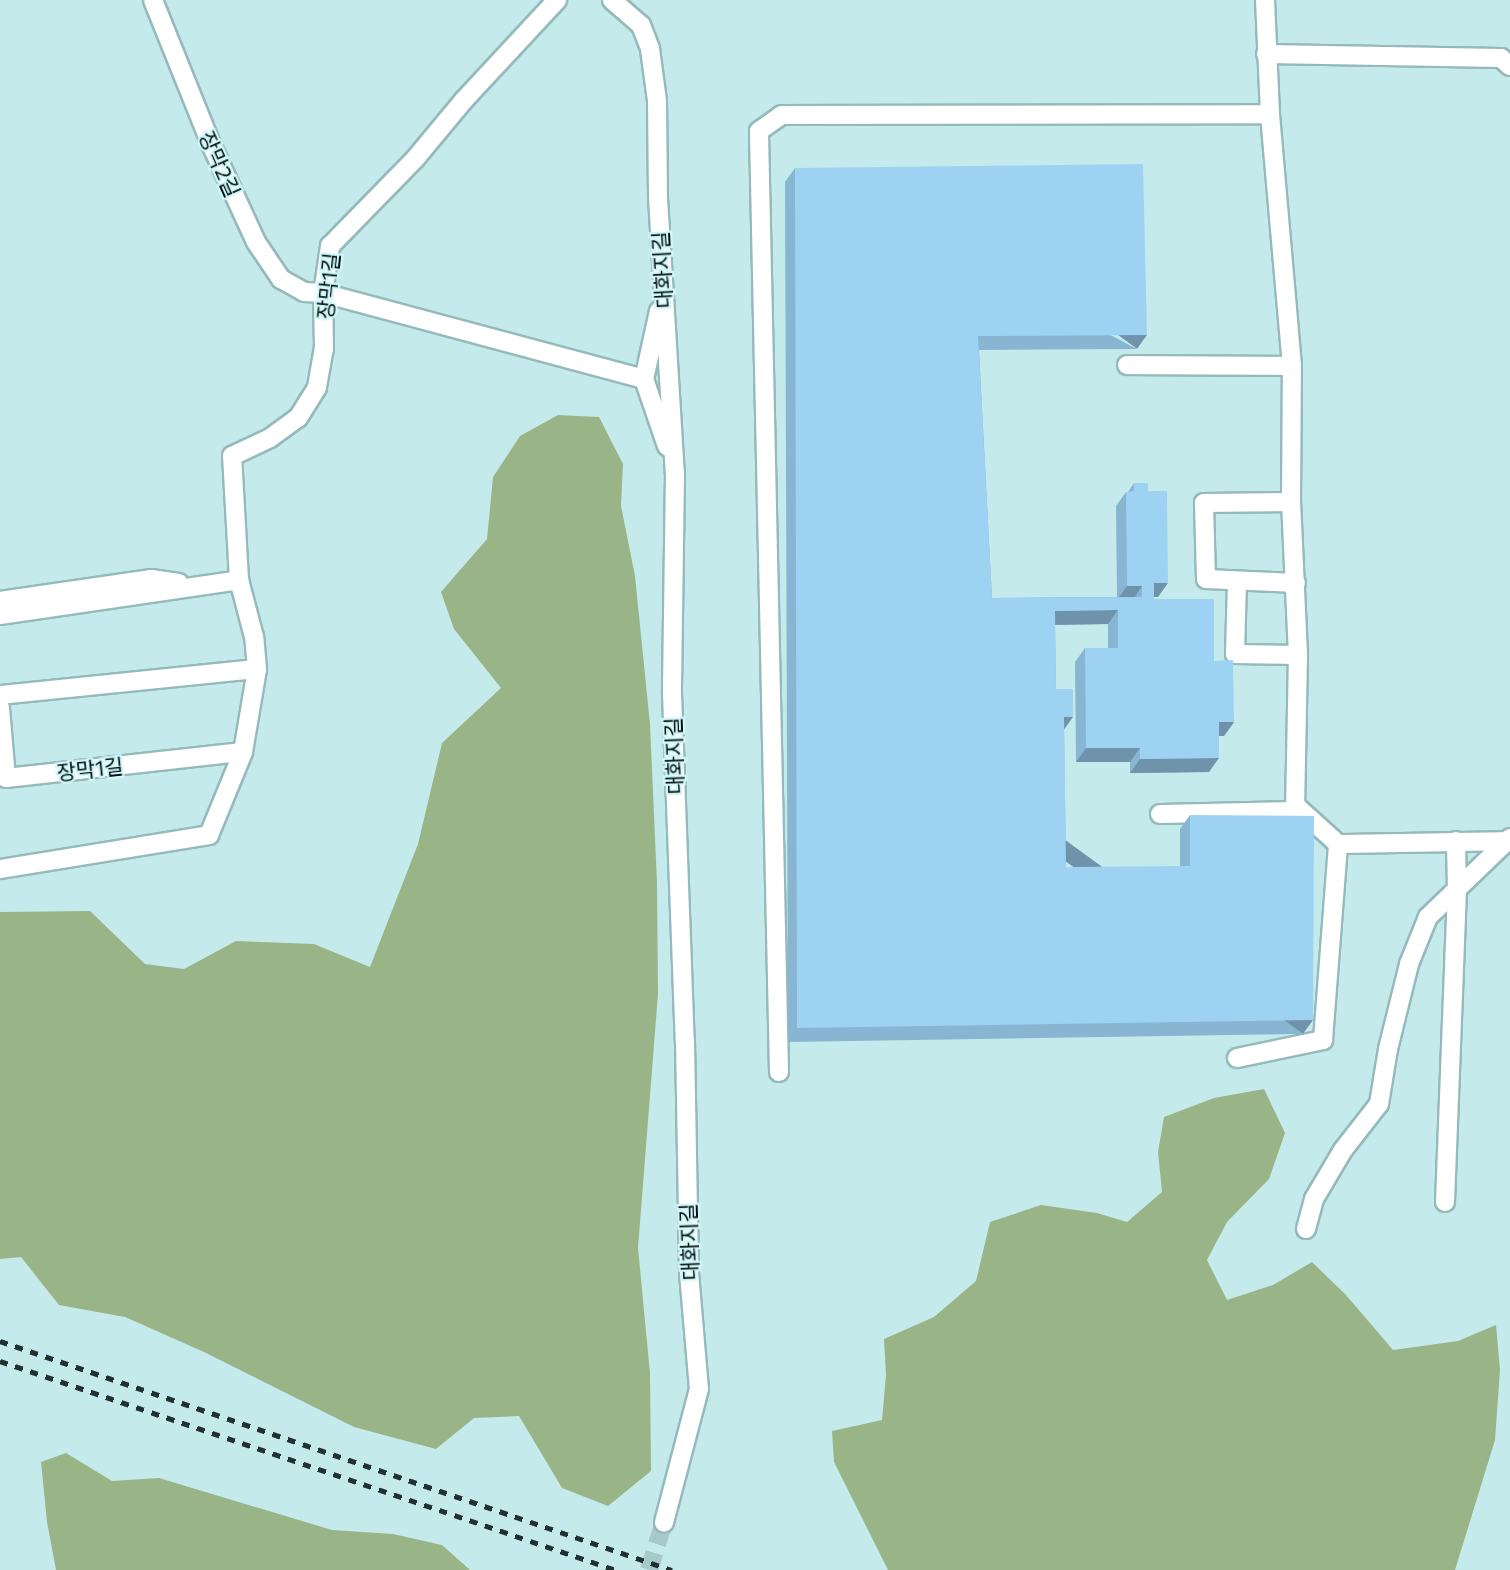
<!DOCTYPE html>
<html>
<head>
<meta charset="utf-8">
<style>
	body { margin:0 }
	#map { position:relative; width:1510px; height:1570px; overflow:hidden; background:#c5eaec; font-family:Commissioner,"Noto Sans KR",sans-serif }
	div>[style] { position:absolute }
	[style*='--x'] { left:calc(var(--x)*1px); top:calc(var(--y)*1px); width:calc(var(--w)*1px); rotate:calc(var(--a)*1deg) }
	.forest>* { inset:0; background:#99b587 }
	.minor-tunnel>* { height:18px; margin-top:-9px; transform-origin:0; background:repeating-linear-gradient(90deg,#a8c9cb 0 18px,transparent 0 27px) }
	.roads { filter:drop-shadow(2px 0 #96babc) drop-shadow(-2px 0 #96babc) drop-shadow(0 2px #96babc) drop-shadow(0 -2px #96babc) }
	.minor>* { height:18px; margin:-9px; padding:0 9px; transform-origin:9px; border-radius:9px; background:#fff }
	.rail>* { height:4.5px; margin-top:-2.25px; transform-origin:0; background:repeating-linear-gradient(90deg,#213031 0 8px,transparent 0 16px) }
	.wall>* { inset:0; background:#88b5d1 }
	.shaded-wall>* { inset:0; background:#6f93aa; transform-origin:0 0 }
	.building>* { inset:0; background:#9ed2f3 }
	span { translate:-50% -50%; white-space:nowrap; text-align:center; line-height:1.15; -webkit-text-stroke:4.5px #d2f7fa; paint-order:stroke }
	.street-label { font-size:21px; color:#041011 }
</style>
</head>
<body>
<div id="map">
	<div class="forest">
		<i style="clip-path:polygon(558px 415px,599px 417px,623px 464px,621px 506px,635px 576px,650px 724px,657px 883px,658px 994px,638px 1248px,650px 1373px,651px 1471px,608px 1506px,562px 1488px,519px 1416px,474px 1418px,436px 1449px,354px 1427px,204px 1352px,125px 1317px,59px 1305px,21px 1257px,0 1259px,0 912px,90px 911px,145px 964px,184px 969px,236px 941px,314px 944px,370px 967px,418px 844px,442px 743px,501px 688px,454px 629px,441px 592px,487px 539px,493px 477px,520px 436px)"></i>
		<i style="clip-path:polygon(1264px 1089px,1285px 1133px,1269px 1179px,1227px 1222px,1207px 1260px,1227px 1300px,1273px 1285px,1312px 1262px,1346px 1295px,1393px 1350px,1458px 1341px,1496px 1325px,1500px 1370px,1495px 1440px,1455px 1570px,888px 1570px,834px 1462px,832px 1431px,882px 1420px,886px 1375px,884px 1339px,934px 1317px,976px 1281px,990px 1222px,1041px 1205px,1097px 1213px,1127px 1222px,1162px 1192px,1158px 1152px,1164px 1117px,1214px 1098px)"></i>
		<i style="clip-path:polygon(66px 1453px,112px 1481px,159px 1478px,332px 1530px,393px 1534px,442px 1545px,470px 1570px,56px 1570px,47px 1522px,41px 1462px)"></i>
	</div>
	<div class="minor-tunnel">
		<i style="--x:649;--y:1570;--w:50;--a:-72.6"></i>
	</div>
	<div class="roads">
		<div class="minor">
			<i style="--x:153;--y:0;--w:155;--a:68.1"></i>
			<i style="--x:211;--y:144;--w:108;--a:65.3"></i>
			<i style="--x:256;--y:242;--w:45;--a:56"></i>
			<i style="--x:281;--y:279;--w:26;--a:29"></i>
			<i style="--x:304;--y:292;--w:19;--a:3"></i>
			<i style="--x:323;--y:293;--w:332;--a:15"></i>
			<i style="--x:612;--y:0;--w:38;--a:41"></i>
			<i style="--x:641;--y:25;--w:26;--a:69"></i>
			<i style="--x:650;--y:49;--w:52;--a:82.3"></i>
			<i style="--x:657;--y:101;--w:97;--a:89.4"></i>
			<i style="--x:658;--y:198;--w:276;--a:86.5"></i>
			<i style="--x:675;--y:473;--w:221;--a:90.8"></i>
			<i style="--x:672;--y:694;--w:347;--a:87.9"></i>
			<i style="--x:685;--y:1041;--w:232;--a:89"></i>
			<i style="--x:689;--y:1273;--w:116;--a:85.1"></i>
			<i style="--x:699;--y:1389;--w:138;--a:104.7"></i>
			<i style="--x:1266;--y:54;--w:235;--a:1"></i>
			<i style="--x:1501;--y:58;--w:12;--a:42"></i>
			<i style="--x:659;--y:311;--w:70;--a:102.4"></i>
			<i style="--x:644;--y:379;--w:71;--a:71.1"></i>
			<i style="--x:1127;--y:365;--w:165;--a:0.3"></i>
			<i style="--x:1291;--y:502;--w:87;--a:179.3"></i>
			<i style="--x:1204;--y:503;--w:76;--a:88.5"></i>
			<i style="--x:1206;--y:579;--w:90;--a:2.5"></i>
			<i style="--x:1237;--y:582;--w:72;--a:91.6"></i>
			<i style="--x:1235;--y:654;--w:63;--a:0.9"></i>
			<i style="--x:0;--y:601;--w:153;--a:-8.3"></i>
			<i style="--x:151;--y:579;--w:28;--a:8"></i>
			<i style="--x:0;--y:615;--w:242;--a:-8.3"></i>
			<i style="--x:0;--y:695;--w:258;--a:-5.8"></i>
			<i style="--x:0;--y:708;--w:70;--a:85.1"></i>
			<i style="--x:6;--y:778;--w:238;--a:-6.3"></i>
			<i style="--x:1160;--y:814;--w:135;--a:-1.3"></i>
			<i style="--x:1295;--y:811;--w:156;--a:-88.9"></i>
			<i style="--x:1298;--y:655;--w:153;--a:-92.6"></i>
			<i style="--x:1291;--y:502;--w:136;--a:-89.6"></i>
			<i style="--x:1292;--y:366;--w:253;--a:-95"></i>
			<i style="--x:1270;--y:114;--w:114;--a:-92.5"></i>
			<i style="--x:1338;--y:844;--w:169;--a:-1"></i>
			<i style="--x:0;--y:869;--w:212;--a:-9.2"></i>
			<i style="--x:209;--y:835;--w:90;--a:-67.7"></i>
			<i style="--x:243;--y:752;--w:84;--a:-80.4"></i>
			<i style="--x:257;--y:669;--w:32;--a:-95"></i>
			<i style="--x:254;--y:637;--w:59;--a:-104.7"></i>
			<i style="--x:239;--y:580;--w:124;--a:-93.2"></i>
			<i style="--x:232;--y:456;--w:42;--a:-25.3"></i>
			<i style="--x:270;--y:438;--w:34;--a:-36"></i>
			<i style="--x:298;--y:418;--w:36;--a:-58"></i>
			<i style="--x:317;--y:387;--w:39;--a:-80"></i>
			<i style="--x:324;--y:349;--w:56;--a:-91"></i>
			<i style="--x:323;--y:293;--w:48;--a:-81.5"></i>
			<i style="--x:330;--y:246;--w:122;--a:-45.7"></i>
			<i style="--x:415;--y:159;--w:77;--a:-50.3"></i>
			<i style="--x:464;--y:100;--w:137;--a:-47.1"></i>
			<i style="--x:1237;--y:1058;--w:88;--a:-11.8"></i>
			<i style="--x:1323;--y:1040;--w:197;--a:-85.6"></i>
			<i style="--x:1338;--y:844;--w:57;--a:-137.9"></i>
			<i style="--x:779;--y:1072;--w:941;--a:-91.22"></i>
			<i style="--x:759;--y:131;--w:28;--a:-35"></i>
			<i style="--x:782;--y:115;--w:488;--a:-0.1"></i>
			<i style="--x:1445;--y:1202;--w:312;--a:-87.8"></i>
			<i style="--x:1457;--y:890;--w:49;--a:-91.2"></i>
			<i style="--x:1306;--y:1229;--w:31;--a:-75"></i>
			<i style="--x:1314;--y:1199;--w:57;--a:-59.4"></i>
			<i style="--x:1343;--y:1150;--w:58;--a:-52"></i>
			<i style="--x:1379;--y:1104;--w:56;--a:-80.7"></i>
			<i style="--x:1388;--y:1049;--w:88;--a:-76.1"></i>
			<i style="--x:1409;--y:964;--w:51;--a:-68"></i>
			<i style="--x:1428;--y:917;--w:114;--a:-43.9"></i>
		</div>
	</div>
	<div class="rail">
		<i style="--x:0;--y:1341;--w:710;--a:18.82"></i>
		<i style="--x:0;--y:1361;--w:650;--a:18.74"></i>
	</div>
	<div class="wall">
		<i style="clip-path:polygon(795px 168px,1137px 349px,979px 350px,992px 598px,1117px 597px,1116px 506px,1126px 492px,1128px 492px,1134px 483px,1148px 491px,1158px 597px,1154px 597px,1154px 599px,1214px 661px,1234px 722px,1224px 736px,1219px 736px,1209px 772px,1130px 773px,1130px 762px,1076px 762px,1075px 662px,1085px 648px,1108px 648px,1108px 624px,1055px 625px,1056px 689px,1064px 730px,1066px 867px,1180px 867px,1180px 829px,1190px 815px,1303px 1034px,788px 1042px,785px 182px)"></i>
	</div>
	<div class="shaded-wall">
		<i style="left:1147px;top:335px;width:17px;height:169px;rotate:126deg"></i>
		<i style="clip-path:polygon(1154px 583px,1168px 583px,1158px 597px,1144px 597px)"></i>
		<i style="clip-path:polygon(1127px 586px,1142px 586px,1133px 600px,1117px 600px)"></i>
		<i style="clip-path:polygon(1118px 610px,1108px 624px,1045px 625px,1055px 611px)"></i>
		<i style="clip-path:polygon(1064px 717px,1073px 717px,1063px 731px)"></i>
		<i style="clip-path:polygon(1219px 722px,1234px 722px,1224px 736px,1209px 736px)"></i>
		<i style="clip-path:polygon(1086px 748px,1140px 748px,1130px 762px,1076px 762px)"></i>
		<i style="clip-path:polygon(1219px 758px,1209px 772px,1130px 773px,1140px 759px)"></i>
		<i style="left:1313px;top:1020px;width:17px;height:516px;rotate:126deg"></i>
	</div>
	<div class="building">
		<i style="clip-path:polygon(1143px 164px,1147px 335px,978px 336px,992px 598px,1142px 597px,1142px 586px,1127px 586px,1126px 492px,1134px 491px,1134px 483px,1148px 483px,1148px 491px,1167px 491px,1168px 583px,1154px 583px,1154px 599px,1214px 599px,1214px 661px,1233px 660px,1234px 722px,1219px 722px,1219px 758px,1140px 759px,1140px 748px,1086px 748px,1085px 648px,1118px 648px,1118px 610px,1055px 611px,1056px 689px,1073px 689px,1073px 717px,1064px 717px,1066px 867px,1190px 866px,1190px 815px,1314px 816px,1313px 1020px,797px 1028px,795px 168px)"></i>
	</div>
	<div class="street-label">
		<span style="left:220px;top:164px;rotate:66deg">장막2길</span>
		<span style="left:662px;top:270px;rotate:-93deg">대화지길</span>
		<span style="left:328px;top:286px;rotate:-84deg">장막1길</span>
		<span style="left:674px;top:756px;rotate:-92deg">대화지길</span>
		<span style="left:90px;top:769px;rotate:-6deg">장막1길</span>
		<span style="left:689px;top:1242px;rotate:-92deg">대화지길</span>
	</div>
</div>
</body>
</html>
